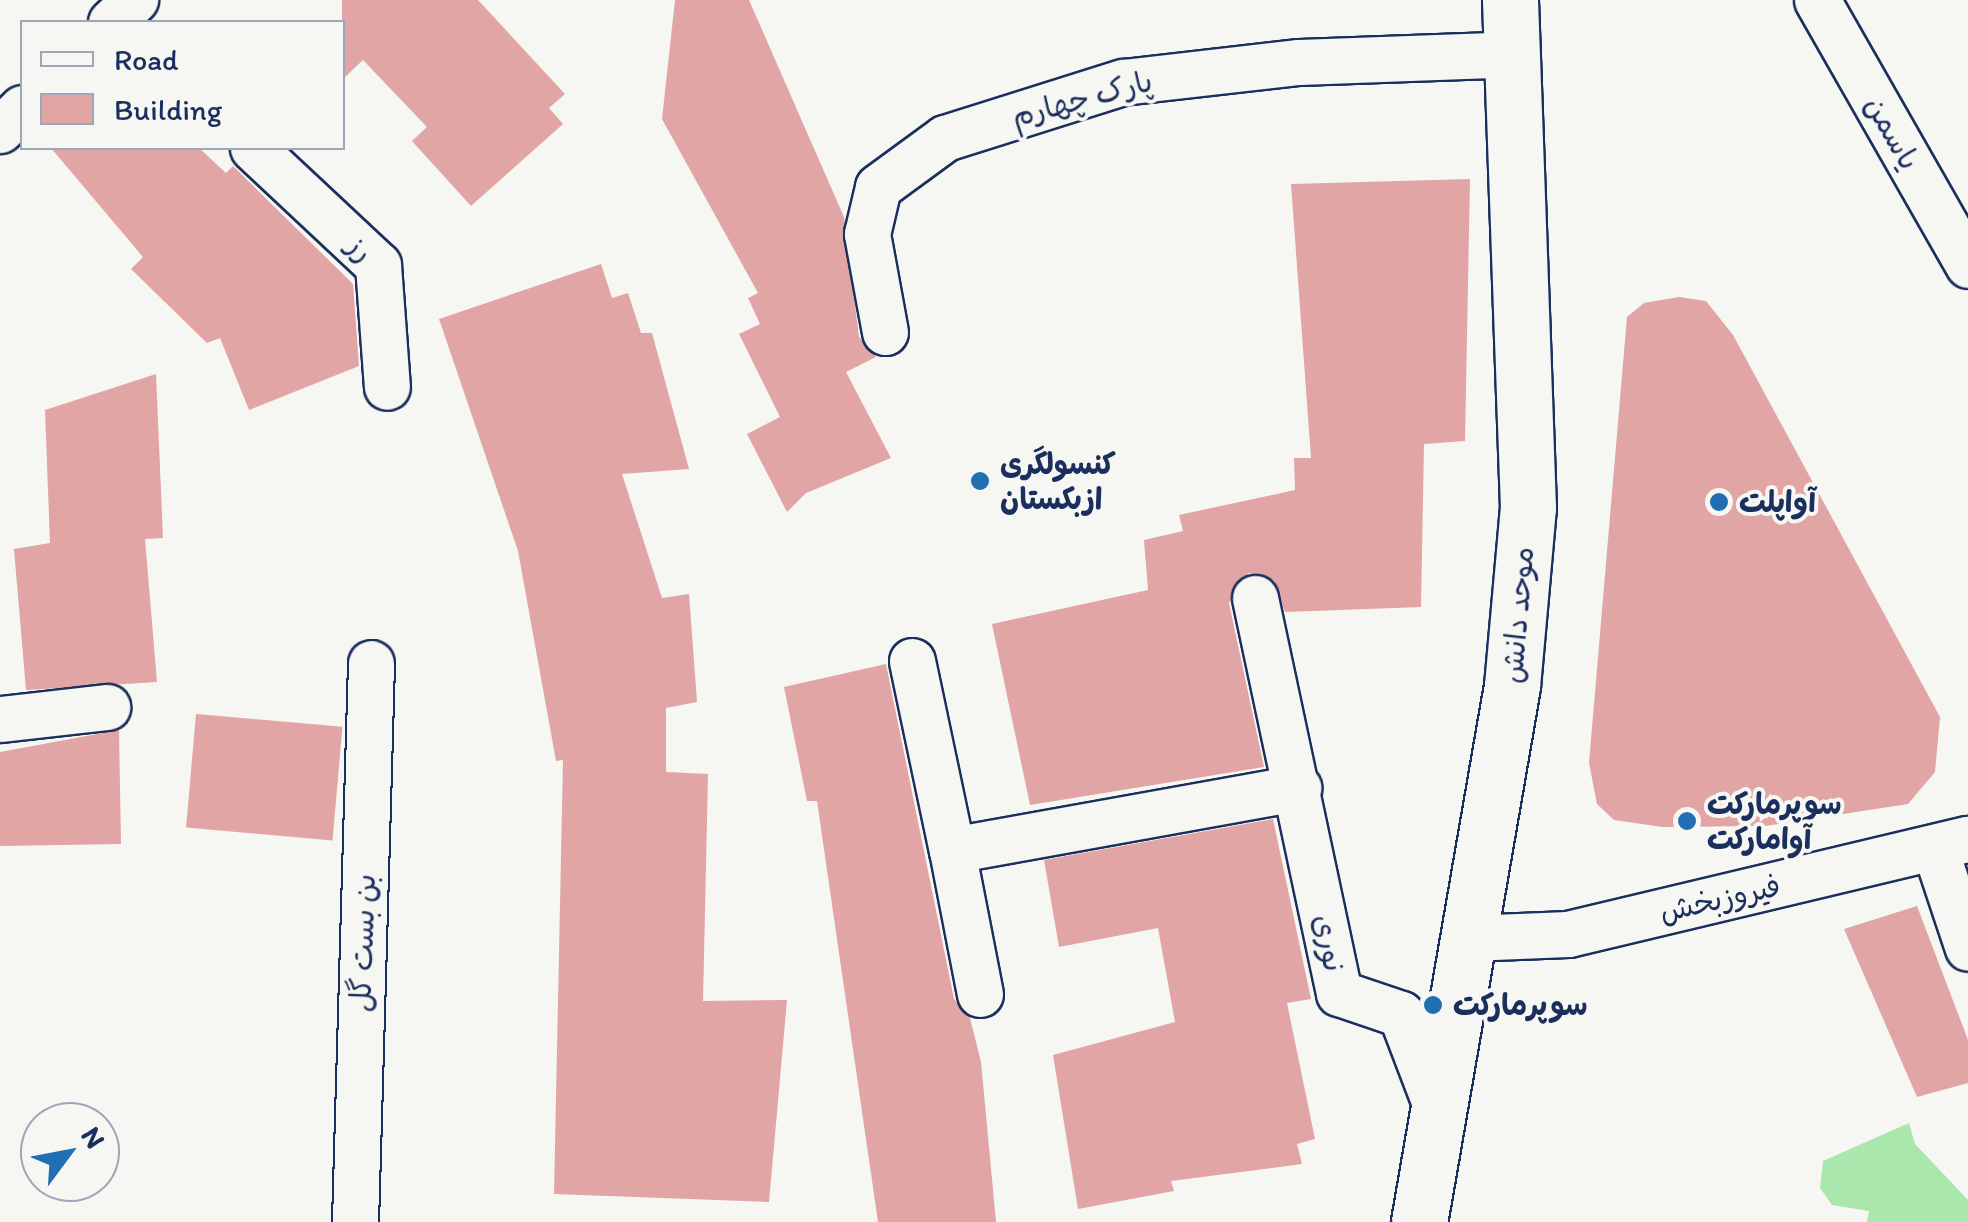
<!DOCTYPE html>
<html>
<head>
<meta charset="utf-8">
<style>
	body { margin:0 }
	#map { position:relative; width:1968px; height:1222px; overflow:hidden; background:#f6f6f2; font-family:Itim,"Playpen Sans Arabic",sans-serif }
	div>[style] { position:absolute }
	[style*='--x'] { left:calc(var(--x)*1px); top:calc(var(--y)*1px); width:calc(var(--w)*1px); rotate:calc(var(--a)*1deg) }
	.green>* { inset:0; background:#aae7ad }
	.building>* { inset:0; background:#e0a5a4; transform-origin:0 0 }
	.roads { filter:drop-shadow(2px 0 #1b2f5e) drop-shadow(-2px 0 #1b2f5e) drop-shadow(0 2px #1b2f5e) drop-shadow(0 -2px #1b2f5e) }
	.street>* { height:45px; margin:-22.5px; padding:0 22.5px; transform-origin:22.5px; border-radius:22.5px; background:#f6f6f2 }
	.secondary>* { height:55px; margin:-27.5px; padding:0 27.5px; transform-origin:27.5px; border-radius:27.5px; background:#f6f6f2 }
	.dots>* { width:28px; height:28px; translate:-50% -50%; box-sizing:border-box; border:5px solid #f6f6f2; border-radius:50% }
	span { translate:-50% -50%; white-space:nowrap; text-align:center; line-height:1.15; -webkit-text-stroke:8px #f6f6f2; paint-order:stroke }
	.street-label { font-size:30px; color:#1b2f5e }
	.poi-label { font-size:30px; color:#1b2f5e; font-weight:700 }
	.left { translate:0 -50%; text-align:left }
	.legend { position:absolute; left:20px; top:20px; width:325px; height:130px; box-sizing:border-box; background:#f6f6f2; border:2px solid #9ea6b7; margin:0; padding:12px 18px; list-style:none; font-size:30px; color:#1b2f5e }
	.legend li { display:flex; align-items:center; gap:20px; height:50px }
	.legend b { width:50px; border:2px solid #9ea6b7 }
	.north { position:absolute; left:20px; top:1102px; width:100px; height:100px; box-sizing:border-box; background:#f6f6f2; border:2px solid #9ea6b7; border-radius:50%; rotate:58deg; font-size:28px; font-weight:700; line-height:40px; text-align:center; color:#1b2f5e }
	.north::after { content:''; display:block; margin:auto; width:35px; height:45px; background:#1f6fb2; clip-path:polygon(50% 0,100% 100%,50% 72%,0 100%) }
</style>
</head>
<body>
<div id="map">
	<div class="green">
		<i style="clip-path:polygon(1909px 1123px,1915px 1144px,1968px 1200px,1968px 1222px,1867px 1222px,1869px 1211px,1832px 1205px,1820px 1188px,1823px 1161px)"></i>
	</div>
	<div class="building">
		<i style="clip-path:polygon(342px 0,478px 0,565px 94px,549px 108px,563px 124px,471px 206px,412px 141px,427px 127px,363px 60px,342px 80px)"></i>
		<i style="clip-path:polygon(675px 0,749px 0,844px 217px,859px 337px,876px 357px,846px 372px,891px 458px,806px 493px,787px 512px,747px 434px,780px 417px,739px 334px,760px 324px,748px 298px,758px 293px,662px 119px)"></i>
		<i style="clip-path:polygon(51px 148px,199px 148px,226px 173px,233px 166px,353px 284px,359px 366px,249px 410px,220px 338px,207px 343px,131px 269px,143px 257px)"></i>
		<i style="clip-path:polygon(1470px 179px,1465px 441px,1424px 444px,1421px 607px,1285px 612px,1274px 580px,1249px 573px,1229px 603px,1264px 767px,1030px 805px,992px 624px,1148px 590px,1144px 540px,1183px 531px,1179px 515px,1295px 490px,1294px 458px,1311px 458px,1291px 184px)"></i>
		<i style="clip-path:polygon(601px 264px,612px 298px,628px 293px,641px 333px,652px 333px,689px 469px,622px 474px,662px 598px,689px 594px,697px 702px,666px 708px,666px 772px,708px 774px,703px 1001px,787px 1000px,769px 1202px,554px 1194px,563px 760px,556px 761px,518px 551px,439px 319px)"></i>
		<i style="clip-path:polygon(1679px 297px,1706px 301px,1733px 335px,1940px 717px,1935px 772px,1908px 804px,1765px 826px,1663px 827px,1614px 820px,1597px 804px,1589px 763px,1627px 317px,1644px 303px)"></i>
		<i style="clip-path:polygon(156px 374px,163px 538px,145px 539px,157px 682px,26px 690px,14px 549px,50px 543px,45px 410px)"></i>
		<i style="clip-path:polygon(886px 664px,954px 999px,970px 1018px,981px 1062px,996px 1222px,878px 1222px,817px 801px,807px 801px,784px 687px)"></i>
		<i style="left:196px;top:714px;width:147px;height:114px;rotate:5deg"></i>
		<i style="clip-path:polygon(119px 730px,121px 844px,0 846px,0 752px)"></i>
		<i style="clip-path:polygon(1273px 819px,1311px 999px,1287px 1003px,1315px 1139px,1297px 1144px,1302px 1164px,1171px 1181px,1174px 1191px,1078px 1209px,1053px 1055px,1175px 1022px,1158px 928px,1059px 947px,1044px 860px)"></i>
		<i style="clip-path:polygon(1917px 906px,1968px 1040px,1968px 1083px,1917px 1097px,1844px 929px)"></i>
	</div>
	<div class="roads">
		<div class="street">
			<i style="--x:1817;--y:0;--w:305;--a:60.3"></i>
			<i style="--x:111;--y:22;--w:33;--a:-43"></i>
			<i style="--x:0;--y:130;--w:31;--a:-45"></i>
			<i style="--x:253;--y:148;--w:171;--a:43.1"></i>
			<i style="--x:378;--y:265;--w:122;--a:85.8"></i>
			<i style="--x:885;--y:332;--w:100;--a:-100.4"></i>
			<i style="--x:867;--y:234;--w:48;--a:-76.8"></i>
			<i style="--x:878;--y:187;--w:83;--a:-36.2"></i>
			<i style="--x:945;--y:138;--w:187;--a:-17.5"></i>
			<i style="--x:1123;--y:82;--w:177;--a:-6.5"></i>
			<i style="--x:1299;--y:62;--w:214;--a:-2.1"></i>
			<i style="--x:1255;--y:598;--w:404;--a:78"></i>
			<i style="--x:1339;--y:993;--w:65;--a:18.7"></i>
			<i style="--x:1401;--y:1014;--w:102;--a:69.2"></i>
			<i style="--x:912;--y:661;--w:193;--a:78.1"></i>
			<i style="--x:0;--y:719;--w:108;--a:-6.4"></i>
			<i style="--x:1935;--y:849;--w:104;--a:71.6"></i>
			<i style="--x:1469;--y:938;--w:99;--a:-2.3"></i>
			<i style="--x:1568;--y:934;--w:411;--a:-13.4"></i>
			<i style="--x:980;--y:994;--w:147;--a:-101"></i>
			<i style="--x:952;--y:850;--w:352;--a:-10.2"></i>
			<i style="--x:355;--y:1222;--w:559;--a:-88.36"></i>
		</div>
		<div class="secondary">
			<i style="--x:1419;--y:1222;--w:544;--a:-80.16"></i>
			<i style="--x:1512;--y:686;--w:179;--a:-84.9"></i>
			<i style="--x:1528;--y:508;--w:508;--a:-92.03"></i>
		</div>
	</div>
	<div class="dots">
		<i style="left:980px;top:481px;background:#1f6fb2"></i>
		<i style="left:1719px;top:502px;background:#1f6fb2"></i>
		<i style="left:1687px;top:821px;background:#1f6fb2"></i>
		<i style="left:1433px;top:1005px;background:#1f6fb2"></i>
	</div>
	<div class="street-label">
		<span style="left:1082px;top:99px;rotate:-15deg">پارک چهارم</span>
		<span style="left:1892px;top:133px;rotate:60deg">یاسمن</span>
		<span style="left:360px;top:249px;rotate:45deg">رز</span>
		<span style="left:1518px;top:615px;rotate:-85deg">موحد دانش</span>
		<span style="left:1720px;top:899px;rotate:-13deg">فیروزبخش</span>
		<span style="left:363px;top:943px;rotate:-88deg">بن بست گل</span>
		<span style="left:1329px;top:943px;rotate:79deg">نوری</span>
	</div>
	<div class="poi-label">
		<span class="left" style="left:1000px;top:481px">کنسولگری<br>ازبکستان</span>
		<span class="left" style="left:1739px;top:502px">آواپلت</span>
		<span class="left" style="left:1707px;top:821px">سوپرمارکت<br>آوامارکت</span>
		<span class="left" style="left:1453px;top:1005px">سوپرمارکت</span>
	</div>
	<ul class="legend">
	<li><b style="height:12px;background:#f6f6f2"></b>Road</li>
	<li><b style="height:28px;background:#e0a5a4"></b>Building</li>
	</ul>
	<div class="north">N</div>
</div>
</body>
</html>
